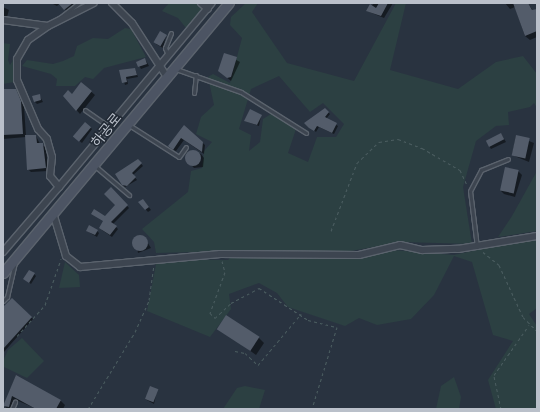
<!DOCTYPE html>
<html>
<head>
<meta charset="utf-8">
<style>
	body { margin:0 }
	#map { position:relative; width:540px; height:412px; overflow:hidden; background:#293340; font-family:"IBM Plex Sans","Noto Sans KR",sans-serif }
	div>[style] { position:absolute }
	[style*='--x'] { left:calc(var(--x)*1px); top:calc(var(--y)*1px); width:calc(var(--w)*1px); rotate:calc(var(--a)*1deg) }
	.green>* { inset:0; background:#2c4042 }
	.shadow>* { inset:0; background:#0007 }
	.building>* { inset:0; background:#535c6a; transform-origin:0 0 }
	.round { border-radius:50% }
	.path>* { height:1px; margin-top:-0.5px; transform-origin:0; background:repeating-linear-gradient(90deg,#4b5d60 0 3px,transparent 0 6px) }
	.roads { filter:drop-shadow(1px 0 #5b636d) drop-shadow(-1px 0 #5b636d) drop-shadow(0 1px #5b636d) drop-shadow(0 -1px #5b636d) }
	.lane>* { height:3px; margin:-1.5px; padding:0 1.5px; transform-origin:1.5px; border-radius:1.5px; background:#3d4550 }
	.street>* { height:6px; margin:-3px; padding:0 3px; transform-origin:3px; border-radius:3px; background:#3d4550 }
	.secondary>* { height:9px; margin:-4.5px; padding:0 4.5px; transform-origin:4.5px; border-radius:4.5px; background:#4c5463 }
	span { translate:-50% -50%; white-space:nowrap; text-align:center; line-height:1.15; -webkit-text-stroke:3px #222a35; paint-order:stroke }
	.street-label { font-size:14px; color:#bac0ca }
	.frame { position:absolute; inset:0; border:4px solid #bac0ca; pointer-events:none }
</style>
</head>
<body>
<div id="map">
	<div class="green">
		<i style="clip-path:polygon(169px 3px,197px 3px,203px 8px,186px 28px,178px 18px,162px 11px)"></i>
		<i style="clip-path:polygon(evenodd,246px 3px,258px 3px,252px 12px,287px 63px,354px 81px,396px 3px,406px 3px,390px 70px,458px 89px,496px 62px,523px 56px,537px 74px,537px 108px,534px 103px,530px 107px,508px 112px,509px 125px,496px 126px,476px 141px,463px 187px,472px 244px,402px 242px,351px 251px,352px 257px,393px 250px,454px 255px,537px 237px,537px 308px,529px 314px,537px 326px,537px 409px,496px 409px,488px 380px,513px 341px,493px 335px,472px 262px,454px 256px,434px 295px,411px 319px,377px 325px,359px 318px,345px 326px,288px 307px,277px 293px,259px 283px,229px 294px,231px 309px,210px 337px,147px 311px,157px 259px,228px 260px,236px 251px,156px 253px,154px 242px,142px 229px,188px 192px,191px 171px,202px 168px,204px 151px,212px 142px,196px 134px,201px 117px,214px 105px,208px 77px,213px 74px,230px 83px,242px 38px,230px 25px,231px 17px,246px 3px,279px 76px,310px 112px,323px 103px,344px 124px,336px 137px,317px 137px,308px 162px,288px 153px,296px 129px,271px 114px,263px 119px,260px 142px,249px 151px,251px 135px,239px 129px,251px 89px,279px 76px)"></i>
		<i style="clip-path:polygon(125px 28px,131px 29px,146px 57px,104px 68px,93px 79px,85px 77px,75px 86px,56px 86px,57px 79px,51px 74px,22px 66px,27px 60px,53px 64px,63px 61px,74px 56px,77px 46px,93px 38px,108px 39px)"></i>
		<i style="clip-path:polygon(3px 43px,10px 44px,8px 60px,10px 65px,13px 60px,14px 82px,3px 84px)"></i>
		<i style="clip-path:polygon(537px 171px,537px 231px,498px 237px,512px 216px)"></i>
		<i style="clip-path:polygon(65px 262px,79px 275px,80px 287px,59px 288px)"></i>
		<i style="clip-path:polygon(22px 338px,44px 361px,27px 378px,4px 367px,3px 361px,8px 350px)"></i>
		<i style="clip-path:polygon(454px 377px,461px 397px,459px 409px,436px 409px,441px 386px)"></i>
		<i style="clip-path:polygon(245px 386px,265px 390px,259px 409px,223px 409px,237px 388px)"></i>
	</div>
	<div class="shadow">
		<i style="clip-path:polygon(51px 3px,80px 3px,68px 13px,60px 3px,57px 6px)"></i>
		<i style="clip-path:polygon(374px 3px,393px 3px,384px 18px,367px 11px)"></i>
		<i style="clip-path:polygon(505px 3px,528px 3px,533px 11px,537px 10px,537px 37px,530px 40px,525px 36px,515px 7px,510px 9px)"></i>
		<i style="clip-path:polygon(3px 7px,9px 10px,7px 17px,3px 17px)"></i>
		<i style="clip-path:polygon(166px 36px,163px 48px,156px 44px)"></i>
		<i style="clip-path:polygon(225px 54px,240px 62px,231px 81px,223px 74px)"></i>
		<i style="clip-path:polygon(145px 59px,149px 66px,141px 69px,137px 62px)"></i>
		<i style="clip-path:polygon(135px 69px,138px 77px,127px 79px,128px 84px,125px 85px,121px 71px)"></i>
		<i style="clip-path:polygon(82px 84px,95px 95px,80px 114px,64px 96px,72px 95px)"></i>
		<i style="clip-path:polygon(15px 90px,24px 106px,26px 136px,36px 136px,40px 144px,46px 147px,48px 171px,31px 172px,28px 169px,26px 137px,3px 139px,3px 92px)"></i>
		<i style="clip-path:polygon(39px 95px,43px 102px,37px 104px,35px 102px)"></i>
		<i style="clip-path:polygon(325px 109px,330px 114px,326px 119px,338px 126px,334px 134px,319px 127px,316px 132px,306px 123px)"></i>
		<i style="clip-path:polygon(261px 116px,259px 126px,245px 121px)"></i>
		<i style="clip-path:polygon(90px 127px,92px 129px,82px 143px,77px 139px)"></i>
		<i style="clip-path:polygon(184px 127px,205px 145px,204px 154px,184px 140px,176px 151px,172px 149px)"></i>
		<i style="clip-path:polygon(501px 134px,506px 142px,491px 149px,489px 146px)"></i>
		<i style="clip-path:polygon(516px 136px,534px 143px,529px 162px,512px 155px)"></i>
		<i style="clip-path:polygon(187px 152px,201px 154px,204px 158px,203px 167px,194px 168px,186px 159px)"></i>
		<i style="clip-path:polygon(138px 160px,143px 166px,133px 175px,137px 180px,125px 187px,123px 185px)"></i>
		<i style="clip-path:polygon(518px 171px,522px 175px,515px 197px,504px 194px,500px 190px)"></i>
		<i style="clip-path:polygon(111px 188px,129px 208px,113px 224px,118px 229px,112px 237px,102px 230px,105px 217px,117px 205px)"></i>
		<i style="clip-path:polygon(139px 202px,145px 202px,151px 210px,148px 212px)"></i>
		<i style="clip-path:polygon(87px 231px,97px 231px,99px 233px,97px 237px)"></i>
		<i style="clip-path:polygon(144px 237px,151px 248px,138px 253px,135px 238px)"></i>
		<i style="clip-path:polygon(34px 274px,36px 276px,31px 284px,27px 281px)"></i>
		<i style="clip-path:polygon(12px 300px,33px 319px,3px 353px,3px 309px)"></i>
		<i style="clip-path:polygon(219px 328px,259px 338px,264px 343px,256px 355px)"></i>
		<i style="clip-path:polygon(16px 376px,60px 400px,65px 405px,63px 409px,37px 409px,16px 400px,14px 409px,7px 409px,4px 405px)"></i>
		<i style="clip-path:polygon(157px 390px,154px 404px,145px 399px)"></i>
	</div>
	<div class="building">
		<i style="clip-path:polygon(58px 3px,73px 3px,64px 10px)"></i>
		<i style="clip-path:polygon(379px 3px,388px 3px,381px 16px,366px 11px,370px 4px,376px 8px)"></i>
		<i style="clip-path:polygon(513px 3px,528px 3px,532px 10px,537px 9px,537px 31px,525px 36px)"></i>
		<i style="left:160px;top:31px;width:8px;height:13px;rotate:30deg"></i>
		<i style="clip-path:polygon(224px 53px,237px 57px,231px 77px,227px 78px,218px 71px)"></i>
		<i style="clip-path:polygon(145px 58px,147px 64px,138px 67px,136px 62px)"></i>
		<i style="clip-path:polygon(135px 68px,137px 75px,126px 77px,127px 82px,122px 83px,119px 70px)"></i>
		<i style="clip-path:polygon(81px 82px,92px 91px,76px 111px,63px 96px,68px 90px,72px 94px)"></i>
		<i style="clip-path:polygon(3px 89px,16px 89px,21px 101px,23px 134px,3px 135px)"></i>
		<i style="clip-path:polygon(40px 94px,41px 100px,34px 102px,32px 96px)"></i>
		<i style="clip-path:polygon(325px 108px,329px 112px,325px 117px,337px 123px,332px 133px,317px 126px,314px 131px,309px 128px,304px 123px)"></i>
		<i style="clip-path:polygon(250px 109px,262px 115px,257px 125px,244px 121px)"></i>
		<i style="left:85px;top:122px;width:8px;height:19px;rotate:40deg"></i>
		<i style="clip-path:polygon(184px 125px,203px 142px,202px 152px,181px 138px,173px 150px,168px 146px)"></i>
		<i style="left:501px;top:133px;width:7px;height:17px;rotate:63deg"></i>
		<i style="clip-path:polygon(25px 135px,36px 135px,37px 143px,43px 143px,46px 168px,27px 170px)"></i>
		<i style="left:516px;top:135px;width:14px;height:21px;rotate:12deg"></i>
		<i class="round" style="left:185px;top:150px;width:16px;height:16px"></i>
		<i style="clip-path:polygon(138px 159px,142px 163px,132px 173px,136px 177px,127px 186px,122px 185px,115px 174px)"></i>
		<i style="left:505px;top:167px;width:14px;height:24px;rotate:12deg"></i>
		<i style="clip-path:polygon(111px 187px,128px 205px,111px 222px,117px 226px,110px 235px,99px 228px,103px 221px,91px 214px,94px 209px,105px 216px,115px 205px,104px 194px)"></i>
		<i style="clip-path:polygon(143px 199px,149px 207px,145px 210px,138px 202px)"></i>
		<i style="clip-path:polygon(89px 225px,98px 230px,95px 235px,86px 231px)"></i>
		<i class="round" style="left:132px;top:235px;width:16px;height:16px"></i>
		<i style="clip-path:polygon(29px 270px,35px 273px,29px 283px,23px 279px)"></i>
		<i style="clip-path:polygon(12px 298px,32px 317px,3px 349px,3px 307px)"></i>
		<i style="left:226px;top:315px;width:40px;height:17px;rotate:33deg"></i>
		<i style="clip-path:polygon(16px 375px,61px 400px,56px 409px,36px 409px,12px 396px,9px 407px,3px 406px)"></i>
		<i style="left:150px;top:386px;width:9px;height:14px;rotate:21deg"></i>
	</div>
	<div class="path">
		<i style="--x:331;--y:231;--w:73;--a:-69.1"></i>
		<i style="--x:357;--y:163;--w:30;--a:-44"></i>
		<i style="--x:379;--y:142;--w:19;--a:-9"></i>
		<i style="--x:398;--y:139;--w:26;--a:21"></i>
		<i style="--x:422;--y:148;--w:44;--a:30.1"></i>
		<i style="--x:460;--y:170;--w:17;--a:65"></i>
		<i style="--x:483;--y:252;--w:21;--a:39"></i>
		<i style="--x:499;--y:265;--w:57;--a:65.2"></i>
		<i style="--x:523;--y:317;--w:20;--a:45"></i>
		<i style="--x:222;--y:261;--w:11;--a:75"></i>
		<i style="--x:225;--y:272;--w:44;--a:110.1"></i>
		<i style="--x:210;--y:313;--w:7;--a:45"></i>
		<i style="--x:215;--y:318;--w:22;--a:-43"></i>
		<i style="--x:231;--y:303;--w:32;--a:-28"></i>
		<i style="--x:259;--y:288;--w:59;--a:33.1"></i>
		<i style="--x:308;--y:320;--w:30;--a:14"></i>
		<i style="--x:337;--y:327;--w:86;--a:107"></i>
		<i style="--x:17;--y:336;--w:42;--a:-47.9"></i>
		<i style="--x:45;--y:305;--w:49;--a:-70.8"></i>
		<i style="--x:235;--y:351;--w:10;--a:11"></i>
		<i style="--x:245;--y:353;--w:18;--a:43"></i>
		<i style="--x:258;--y:365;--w:67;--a:-49.9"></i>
		<i style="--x:88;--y:409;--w:90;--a:-58.6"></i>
		<i style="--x:135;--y:332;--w:35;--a:-66"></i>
		<i style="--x:149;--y:300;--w:34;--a:-82"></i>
		<i style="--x:501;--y:409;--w:35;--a:-102"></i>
		<i style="--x:494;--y:375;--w:61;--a:-55"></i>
	</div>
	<div class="roads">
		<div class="lane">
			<i style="--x:57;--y:20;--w:28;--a:-38"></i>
			<i style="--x:168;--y:55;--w:8;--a:-113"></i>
			<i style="--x:165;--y:48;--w:16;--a:-68"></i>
			<i style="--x:176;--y:69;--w:69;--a:19.5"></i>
			<i style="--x:241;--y:92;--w:77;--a:32.2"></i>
			<i style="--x:194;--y:93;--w:18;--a:-84"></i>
			<i style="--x:85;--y:110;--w:28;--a:35"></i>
			<i style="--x:129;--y:125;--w:59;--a:32.6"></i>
			<i style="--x:179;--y:157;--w:12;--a:-55"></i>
			<i style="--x:95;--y:166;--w:45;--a:40.5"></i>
			<i style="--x:477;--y:247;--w:56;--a:-97.1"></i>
			<i style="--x:470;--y:191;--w:24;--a:-62"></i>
			<i style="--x:481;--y:170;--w:29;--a:-22"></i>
			<i style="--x:3;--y:301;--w:6;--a:-45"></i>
			<i style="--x:7;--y:297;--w:35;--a:-77"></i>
			<i style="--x:12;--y:409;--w:8;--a:-67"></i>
		</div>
		<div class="street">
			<i style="--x:112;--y:3;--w:28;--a:45"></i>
			<i style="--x:132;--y:23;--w:64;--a:57.1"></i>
			<i style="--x:201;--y:3;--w:9;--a:41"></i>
			<i style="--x:3;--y:20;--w:45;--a:7.6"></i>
			<i style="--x:48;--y:26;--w:51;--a:-26.6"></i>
			<i style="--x:59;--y:187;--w:239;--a:-50.3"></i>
			<i style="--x:54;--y:216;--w:42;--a:73.3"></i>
			<i style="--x:66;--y:256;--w:18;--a:38"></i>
			<i style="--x:80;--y:267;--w:141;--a:-5.3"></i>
			<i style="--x:220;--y:254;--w:139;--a:0.4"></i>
			<i style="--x:359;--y:255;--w:42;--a:-13.7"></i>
			<i style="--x:400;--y:245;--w:23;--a:13"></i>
			<i style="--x:422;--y:250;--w:36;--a:-2"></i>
			<i style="--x:458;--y:249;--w:80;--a:-9.3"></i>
			<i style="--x:3;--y:252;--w:86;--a:-49.3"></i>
			<i style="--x:59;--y:187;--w:14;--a:-129"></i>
			<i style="--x:50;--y:176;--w:19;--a:-84"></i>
			<i style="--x:52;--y:157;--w:19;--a:-106"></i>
			<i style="--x:47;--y:139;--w:13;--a:-132"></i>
			<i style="--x:38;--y:129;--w:53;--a:-113.2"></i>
			<i style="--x:17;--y:80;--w:21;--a:-90"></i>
			<i style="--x:17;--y:59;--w:22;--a:-60"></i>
			<i style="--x:28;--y:40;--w:24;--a:-35"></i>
		</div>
		<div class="secondary">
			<i style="--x:3;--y:273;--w:352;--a:-50.1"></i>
		</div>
	</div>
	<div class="street-label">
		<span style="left:106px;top:130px;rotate:-51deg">하공로</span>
	</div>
	<div class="frame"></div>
</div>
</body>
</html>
